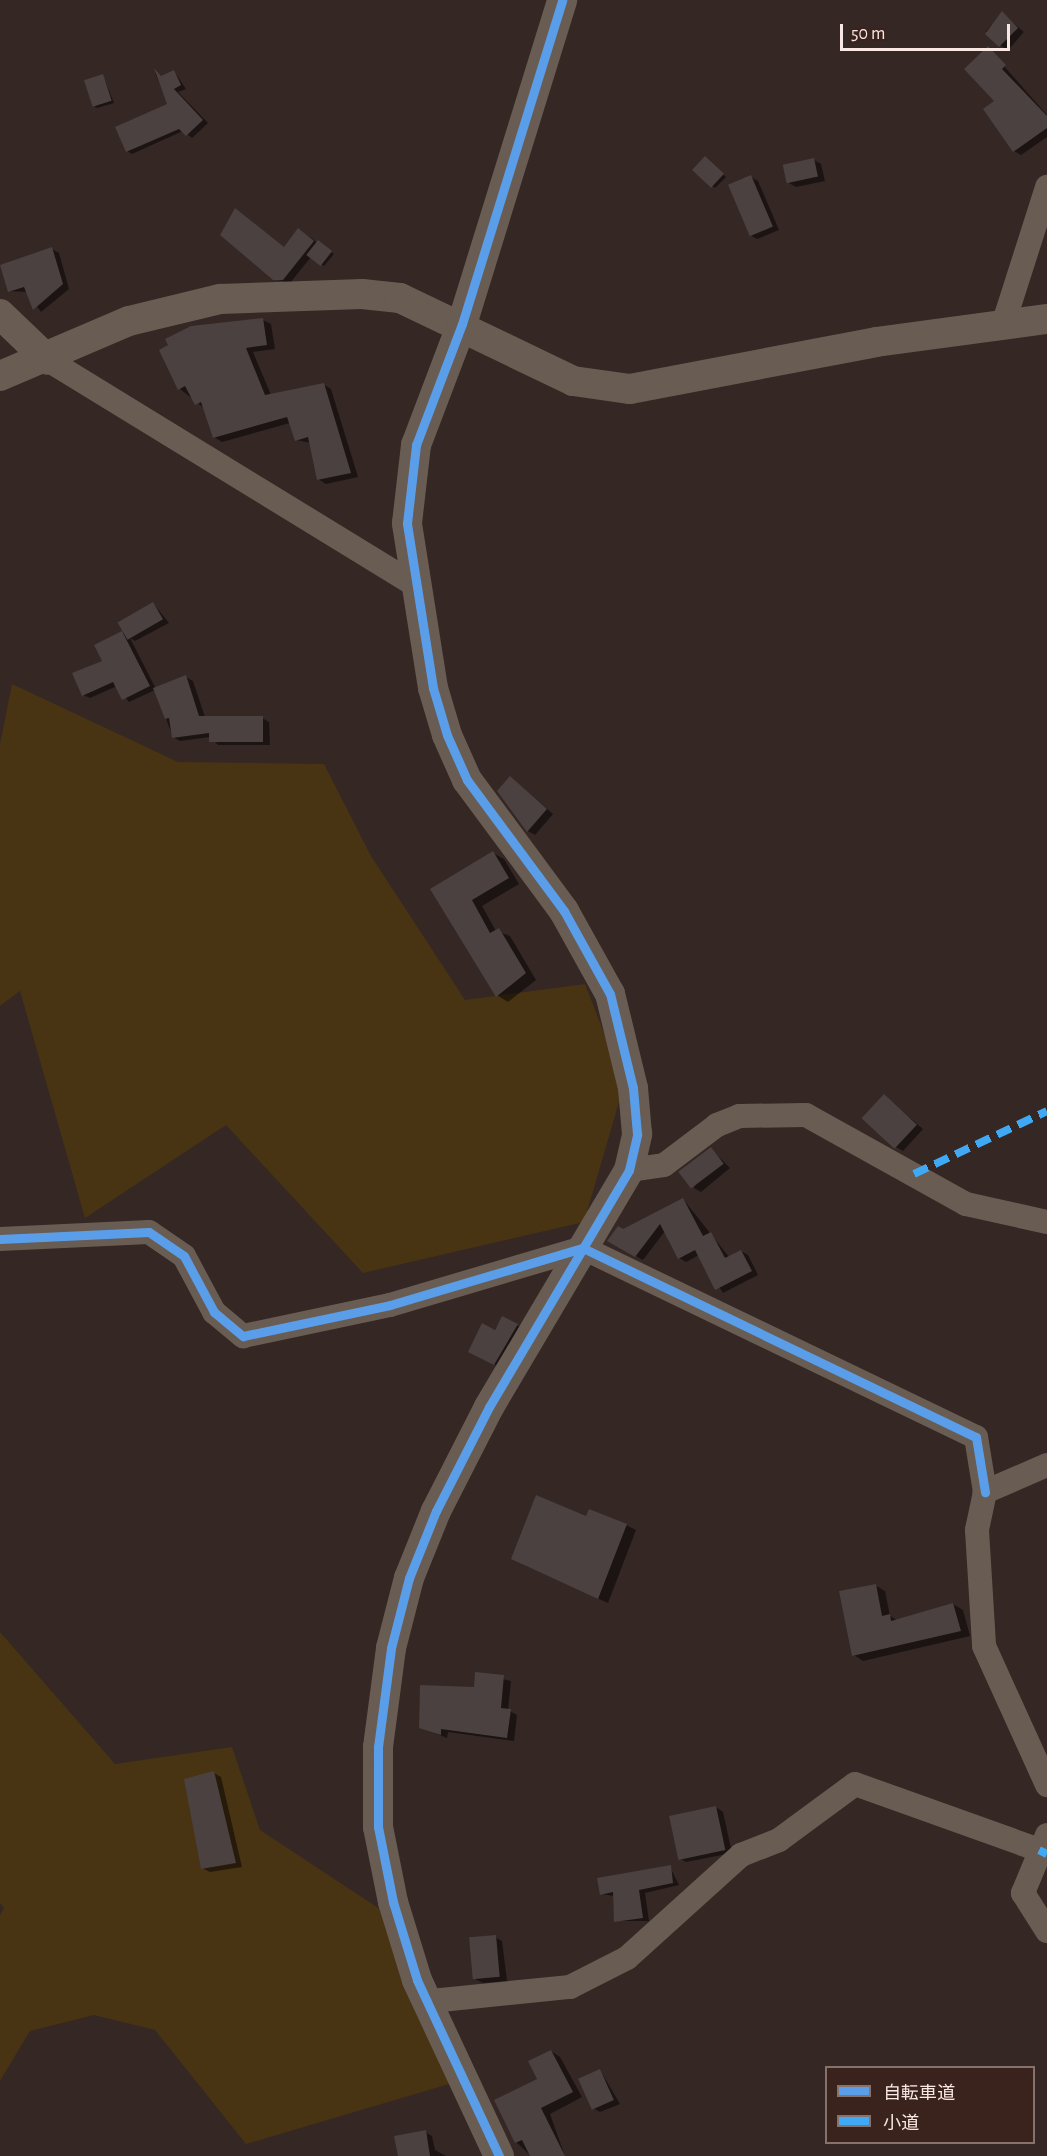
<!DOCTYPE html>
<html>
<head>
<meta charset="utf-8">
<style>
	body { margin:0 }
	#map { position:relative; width:1047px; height:2156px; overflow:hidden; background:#342724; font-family:"Alegreya Sans","Noto Sans JP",sans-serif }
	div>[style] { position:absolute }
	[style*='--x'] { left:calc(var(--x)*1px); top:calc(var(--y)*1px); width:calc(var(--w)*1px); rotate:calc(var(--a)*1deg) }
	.green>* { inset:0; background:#483413 }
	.shadow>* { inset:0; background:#0007; transform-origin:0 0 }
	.building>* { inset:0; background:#4b4140; transform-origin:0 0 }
	.minor>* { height:24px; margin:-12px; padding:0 12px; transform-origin:12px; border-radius:12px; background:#695c53 }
	.tertiary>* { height:30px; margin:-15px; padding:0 15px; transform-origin:15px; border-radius:15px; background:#695c53 }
	.quiet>* { height:8px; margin-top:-4px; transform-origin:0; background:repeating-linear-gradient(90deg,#3fa9f5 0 15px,transparent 0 23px) }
	.cycleway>* { height:9px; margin:-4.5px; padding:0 4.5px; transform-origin:4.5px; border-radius:4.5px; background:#5a9eea }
	span { translate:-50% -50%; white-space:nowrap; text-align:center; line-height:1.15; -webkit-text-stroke:6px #3b231d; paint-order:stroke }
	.legend { position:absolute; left:825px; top:2066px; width:210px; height:78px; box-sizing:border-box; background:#3b231d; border:2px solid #87716c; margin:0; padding:8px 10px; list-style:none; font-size:18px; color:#f8e7e3 }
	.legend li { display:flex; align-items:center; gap:12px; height:30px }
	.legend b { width:30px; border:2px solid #87716c }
	.scale { position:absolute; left:840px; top:24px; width:170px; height:27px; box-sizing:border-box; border:3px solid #f8e7e3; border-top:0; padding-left:8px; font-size:18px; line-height:21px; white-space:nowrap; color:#f8e7e3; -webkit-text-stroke:4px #3b231d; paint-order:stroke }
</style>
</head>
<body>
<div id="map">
	<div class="green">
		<i style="clip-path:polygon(12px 684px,178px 762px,324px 764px,371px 856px,465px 1000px,585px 984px,624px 1085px,584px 1222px,363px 1273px,226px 1125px,85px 1218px,20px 991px,0 1006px,0 744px)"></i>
		<i style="clip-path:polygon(0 1632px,115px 1764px,232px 1747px,260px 1830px,398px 1921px,449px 2084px,246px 2144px,155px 2030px,94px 2015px,30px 2031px,0 2081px,0 1915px,4px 1908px,0 1903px)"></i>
	</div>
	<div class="shadow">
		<i style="left:1002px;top:13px;width:29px;height:25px;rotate:41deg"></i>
		<i style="clip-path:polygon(988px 48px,1047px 115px,1047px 137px,1021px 155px,1014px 151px,996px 101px)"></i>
		<i style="clip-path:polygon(174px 71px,186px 89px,178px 92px,208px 123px,192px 138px,183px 131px,132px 154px,127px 151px,169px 105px,155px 73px,167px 81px)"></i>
		<i style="clip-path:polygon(103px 76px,114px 103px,97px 108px,94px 106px)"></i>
		<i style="clip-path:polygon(708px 160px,726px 177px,715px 188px,694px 170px)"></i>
		<i style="clip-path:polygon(814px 160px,821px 164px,825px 181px,796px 187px,789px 183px)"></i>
		<i style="clip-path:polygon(751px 177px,758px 181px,779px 230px,757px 239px,750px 235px)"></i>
		<i style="clip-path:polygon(305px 234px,334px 254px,324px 266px,311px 257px,290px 283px,274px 279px,285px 248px)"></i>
		<i style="clip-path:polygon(52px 249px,59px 253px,69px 289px,41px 312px,27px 292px,9px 291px)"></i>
		<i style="clip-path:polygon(263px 320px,271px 324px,275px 349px,253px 352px,271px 395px,323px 384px,331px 389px,358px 477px,326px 484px,318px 479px,311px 443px,296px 440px,290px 423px,222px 442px,214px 437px,204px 408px,180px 389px)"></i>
		<i style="clip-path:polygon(153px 603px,169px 623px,135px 641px,130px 638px,156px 689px,186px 677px,193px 681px,205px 717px,262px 718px,269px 722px,270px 745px,218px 745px,210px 737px,180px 741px,173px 737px,155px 690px,129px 702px,117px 686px,90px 698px,83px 695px,122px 632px,127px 635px)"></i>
		<i style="clip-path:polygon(511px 778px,553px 814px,535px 835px,528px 831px)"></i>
		<i style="clip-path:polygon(493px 853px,504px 859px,519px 884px,482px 906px,496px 931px,510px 936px,536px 980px,508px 1002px,498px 996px,432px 889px)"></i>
		<i style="clip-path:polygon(884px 1096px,923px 1129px,903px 1151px,896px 1147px)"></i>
		<i style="clip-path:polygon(711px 1149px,730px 1168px,701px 1192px,694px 1188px)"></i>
		<i style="clip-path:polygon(683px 1199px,729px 1257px,741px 1251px,748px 1255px,758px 1275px,723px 1293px,699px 1255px,686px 1262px,679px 1258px,665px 1231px,643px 1260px,609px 1241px)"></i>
		<i style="clip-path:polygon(503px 1318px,524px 1329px,501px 1368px,477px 1355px)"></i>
		<i style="clip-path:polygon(626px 1525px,636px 1530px,608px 1603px,522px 1564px)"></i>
		<i style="clip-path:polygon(875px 1585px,885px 1591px,890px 1616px,897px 1620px,953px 1604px,963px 1610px,970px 1636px,863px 1661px,854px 1655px)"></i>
		<i style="clip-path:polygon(477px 1673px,511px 1681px,508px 1710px,517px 1715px,514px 1741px,448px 1732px,447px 1738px,420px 1727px,475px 1689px)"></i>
		<i style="clip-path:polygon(214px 1773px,221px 1777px,242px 1867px,210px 1872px,202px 1868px)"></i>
		<i style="clip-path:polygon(716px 1807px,723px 1812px,732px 1853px,686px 1862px,679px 1858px)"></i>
		<i style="clip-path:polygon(670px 1867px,679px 1885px,645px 1893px,649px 1921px,615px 1921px,614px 1896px,601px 1894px)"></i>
		<i style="clip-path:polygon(495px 1937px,502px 1941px,507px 1981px,483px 1983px,475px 1979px)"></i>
		<i style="clip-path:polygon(551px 2051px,560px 2057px,582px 2097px,550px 2114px,565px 2156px,531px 2156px,516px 2142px)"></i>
		<i style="clip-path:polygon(600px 2070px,620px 2104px,600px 2112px,593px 2108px)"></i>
		<i style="clip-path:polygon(425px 2132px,432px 2136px,435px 2150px,446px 2156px,399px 2156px)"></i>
	</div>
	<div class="building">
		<i style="clip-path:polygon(1002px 11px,1018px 28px,999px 47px,985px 34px)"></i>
		<i style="clip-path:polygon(988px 46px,1006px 65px,1002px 69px,1047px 116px,1047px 128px,1013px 152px,983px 109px,994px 101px,964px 69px)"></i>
		<i style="clip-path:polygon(154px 68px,161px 76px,174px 70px,181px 85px,174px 89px,203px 120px,186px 136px,179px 129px,126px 152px,115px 127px,167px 104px)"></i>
		<i style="left:103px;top:74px;width:28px;height:20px;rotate:72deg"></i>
		<i style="left:705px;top:156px;width:26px;height:19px;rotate:43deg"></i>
		<i style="left:814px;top:158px;width:19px;height:32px;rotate:78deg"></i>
		<i style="left:751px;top:175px;width:56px;height:25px;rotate:67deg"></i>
		<i style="clip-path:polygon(235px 208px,284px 247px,298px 228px,314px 241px,283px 280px,273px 280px,220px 235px)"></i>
		<i style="left:318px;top:240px;width:18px;height:19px;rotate:38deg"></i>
		<i style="clip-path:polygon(52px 247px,63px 284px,33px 310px,24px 287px,8px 292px,0 265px)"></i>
		<i style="clip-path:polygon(263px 318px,267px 345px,246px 348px,265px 395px,324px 383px,351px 473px,317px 480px,308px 437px,295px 441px,287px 417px,213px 438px,201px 402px,195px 405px,185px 386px,178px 390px,159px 350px,168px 345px,165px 339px,191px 326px)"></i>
		<i style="left:153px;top:602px;width:20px;height:41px;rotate:60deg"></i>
		<i style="clip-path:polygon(122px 631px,150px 686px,122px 700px,113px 682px,82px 696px,72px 673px,102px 661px,94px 645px)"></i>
		<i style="clip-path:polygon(186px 675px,199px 716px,263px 716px,263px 742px,209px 742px,209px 733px,172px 738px,169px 718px,165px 719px,153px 688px)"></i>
		<i style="clip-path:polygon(510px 776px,547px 809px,527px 832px,497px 791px)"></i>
		<i style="clip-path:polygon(493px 851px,509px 878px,472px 900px,490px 933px,499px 928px,526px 973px,496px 997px,430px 889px)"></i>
		<i style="left:884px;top:1094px;width:45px;height:33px;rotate:43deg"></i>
		<i style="left:711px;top:1147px;width:21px;height:41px;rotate:53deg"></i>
		<i style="clip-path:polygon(683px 1198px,703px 1236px,711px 1232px,725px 1258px,741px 1250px,752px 1271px,715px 1290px,695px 1250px,678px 1259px,660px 1224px,635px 1257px,607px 1241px,618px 1226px,623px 1229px)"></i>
		<i style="clip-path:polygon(502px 1316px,518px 1324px,494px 1365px,468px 1352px,482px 1323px,495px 1330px)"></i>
		<i style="clip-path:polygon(536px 1495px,586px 1516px,589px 1509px,627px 1524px,598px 1599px,511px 1559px)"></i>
		<i style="clip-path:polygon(876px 1584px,882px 1616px,890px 1614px,891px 1621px,953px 1603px,961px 1631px,852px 1656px,839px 1591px)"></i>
		<i style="clip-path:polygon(475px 1672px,504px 1675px,501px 1708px,511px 1709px,507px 1738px,441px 1729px,441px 1735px,419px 1728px,420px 1685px,474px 1687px)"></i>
		<i style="clip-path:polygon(214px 1771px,236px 1863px,201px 1869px,184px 1779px)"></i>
		<i style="left:716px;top:1806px;width:45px;height:48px;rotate:78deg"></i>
		<i style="clip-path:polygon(671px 1865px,673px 1883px,639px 1890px,643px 1918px,614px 1922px,613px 1892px,600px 1895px,597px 1878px)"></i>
		<i style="left:496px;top:1935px;width:42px;height:27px;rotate:85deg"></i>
		<i style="clip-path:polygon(551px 2050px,573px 2092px,541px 2108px,565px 2156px,530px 2156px,522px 2140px,515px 2143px,494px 2100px,537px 2079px,528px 2061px)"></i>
		<i style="left:600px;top:2069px;width:34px;height:24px;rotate:66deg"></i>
		<i style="clip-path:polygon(426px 2130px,430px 2156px,398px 2156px,394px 2136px)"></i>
	</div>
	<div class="minor">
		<i style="--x:1004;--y:322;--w:142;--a:-72.3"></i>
		<i style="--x:48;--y:360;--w:433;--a:31.5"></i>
		<i style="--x:629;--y:1170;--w:35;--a:-8"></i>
		<i style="--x:664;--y:1165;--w:66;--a:-37"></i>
		<i style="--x:717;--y:1125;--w:24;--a:-22"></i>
		<i style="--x:739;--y:1116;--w:67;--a:-0.9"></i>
		<i style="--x:806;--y:1115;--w:183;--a:29.1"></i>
		<i style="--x:966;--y:1204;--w:83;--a:12.5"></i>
		<i style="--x:0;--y:1239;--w:149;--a:-2.7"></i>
		<i style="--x:149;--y:1232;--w:42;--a:34.4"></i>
		<i style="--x:184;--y:1256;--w:64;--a:61.8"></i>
		<i style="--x:214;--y:1312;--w:38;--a:40"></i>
		<i style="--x:243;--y:1336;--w:150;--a:-11.9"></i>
		<i style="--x:390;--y:1305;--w:201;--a:-16.5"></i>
		<i style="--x:583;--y:1248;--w:436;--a:25.7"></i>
		<i style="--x:976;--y:1437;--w:56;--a:80.7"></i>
		<i style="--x:1047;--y:1465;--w:68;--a:156.5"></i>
		<i style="--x:985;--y:1492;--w:39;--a:102"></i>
		<i style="--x:977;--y:1530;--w:116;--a:86.5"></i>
		<i style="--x:984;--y:1646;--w:153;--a:65.6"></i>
		<i style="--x:1047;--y:1835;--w:63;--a:112.5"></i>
		<i style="--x:1023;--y:1893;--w:45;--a:57.7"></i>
		<i style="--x:431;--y:2001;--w:140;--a:-5.8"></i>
		<i style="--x:570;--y:1987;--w:64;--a:-27"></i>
		<i style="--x:627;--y:1958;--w:154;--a:-42.1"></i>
		<i style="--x:741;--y:1855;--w:41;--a:-21.5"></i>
		<i style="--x:779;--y:1840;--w:94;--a:-36.4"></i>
		<i style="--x:855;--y:1784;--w:195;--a:19.7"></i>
	</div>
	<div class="tertiary">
		<i style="--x:0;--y:314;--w:66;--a:43.8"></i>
		<i style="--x:0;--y:376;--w:140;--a:-23.1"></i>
		<i style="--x:129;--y:321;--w:94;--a:-13.6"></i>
		<i style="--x:220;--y:299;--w:142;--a:-2"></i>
		<i style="--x:362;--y:294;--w:38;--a:6"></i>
		<i style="--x:400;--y:298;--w:192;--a:25.6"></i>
		<i style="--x:573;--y:381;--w:58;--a:8"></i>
		<i style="--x:630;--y:389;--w:250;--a:-10.8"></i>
		<i style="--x:876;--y:342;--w:173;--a:-7.7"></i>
		<i style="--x:499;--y:2156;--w:194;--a:-115"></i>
		<i style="--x:417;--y:1980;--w:82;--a:-107.1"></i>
		<i style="--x:393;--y:1902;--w:76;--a:-101.3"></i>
		<i style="--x:378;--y:1827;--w:80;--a:-90"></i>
		<i style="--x:378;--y:1747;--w:100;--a:-82.5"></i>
		<i style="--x:391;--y:1648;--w:72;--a:-75.6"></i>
		<i style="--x:409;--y:1578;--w:72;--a:-68.1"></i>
		<i style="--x:436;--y:1511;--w:117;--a:-63"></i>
		<i style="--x:489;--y:1407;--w:275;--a:-59.4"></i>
		<i style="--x:629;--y:1170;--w:37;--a:-77"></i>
		<i style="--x:637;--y:1134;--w:46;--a:-95"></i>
		<i style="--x:633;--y:1088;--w:97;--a:-103.7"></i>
		<i style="--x:610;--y:994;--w:95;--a:-119"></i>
		<i style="--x:564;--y:911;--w:163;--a:-126.5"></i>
		<i style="--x:467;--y:780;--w:49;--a:-114"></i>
		<i style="--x:447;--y:735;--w:49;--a:-106.6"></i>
		<i style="--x:433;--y:688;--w:167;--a:-99"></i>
		<i style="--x:407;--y:523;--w:79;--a:-83.4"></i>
		<i style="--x:416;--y:445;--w:129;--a:-69.2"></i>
		<i style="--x:462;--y:324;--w:339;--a:-72.8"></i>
	</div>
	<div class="quiet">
		<i style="--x:914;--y:1174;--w:147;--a:-25.3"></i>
		<i style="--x:1039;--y:1850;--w:9;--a:27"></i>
	</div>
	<div class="cycleway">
		<i style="--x:0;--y:1239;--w:149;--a:-2.7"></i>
		<i style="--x:149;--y:1232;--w:42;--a:34.4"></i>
		<i style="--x:184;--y:1256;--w:64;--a:61.8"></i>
		<i style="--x:214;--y:1312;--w:38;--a:40"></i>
		<i style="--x:243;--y:1336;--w:150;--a:-11.9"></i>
		<i style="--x:390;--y:1305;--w:201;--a:-16.5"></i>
		<i style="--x:583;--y:1248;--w:436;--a:25.7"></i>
		<i style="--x:976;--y:1437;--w:56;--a:80.7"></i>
		<i style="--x:499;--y:2156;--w:194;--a:-115"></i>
		<i style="--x:417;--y:1980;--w:82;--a:-107.1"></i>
		<i style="--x:393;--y:1902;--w:76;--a:-101.3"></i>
		<i style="--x:378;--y:1827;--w:80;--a:-90"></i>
		<i style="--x:378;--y:1747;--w:100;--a:-82.5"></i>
		<i style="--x:391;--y:1648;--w:72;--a:-75.6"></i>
		<i style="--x:409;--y:1578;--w:72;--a:-68.1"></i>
		<i style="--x:436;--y:1511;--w:117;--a:-63"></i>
		<i style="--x:489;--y:1407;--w:275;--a:-59.4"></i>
		<i style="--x:629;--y:1170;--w:37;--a:-77"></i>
		<i style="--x:637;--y:1134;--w:46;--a:-95"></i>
		<i style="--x:633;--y:1088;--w:97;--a:-103.7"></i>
		<i style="--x:610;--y:994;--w:95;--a:-119"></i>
		<i style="--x:564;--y:911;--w:163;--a:-126.5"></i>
		<i style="--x:467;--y:780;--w:49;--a:-114"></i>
		<i style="--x:447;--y:735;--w:49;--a:-106.6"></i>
		<i style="--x:433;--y:688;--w:167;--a:-99"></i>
		<i style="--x:407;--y:523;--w:79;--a:-83.4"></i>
		<i style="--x:416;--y:445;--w:129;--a:-69.2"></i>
		<i style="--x:462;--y:324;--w:339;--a:-72.8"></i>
	</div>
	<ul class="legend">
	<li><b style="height:8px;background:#5a9eea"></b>自転車道</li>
	<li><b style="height:8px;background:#3fa9f5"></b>小道</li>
	</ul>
	<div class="scale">50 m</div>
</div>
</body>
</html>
